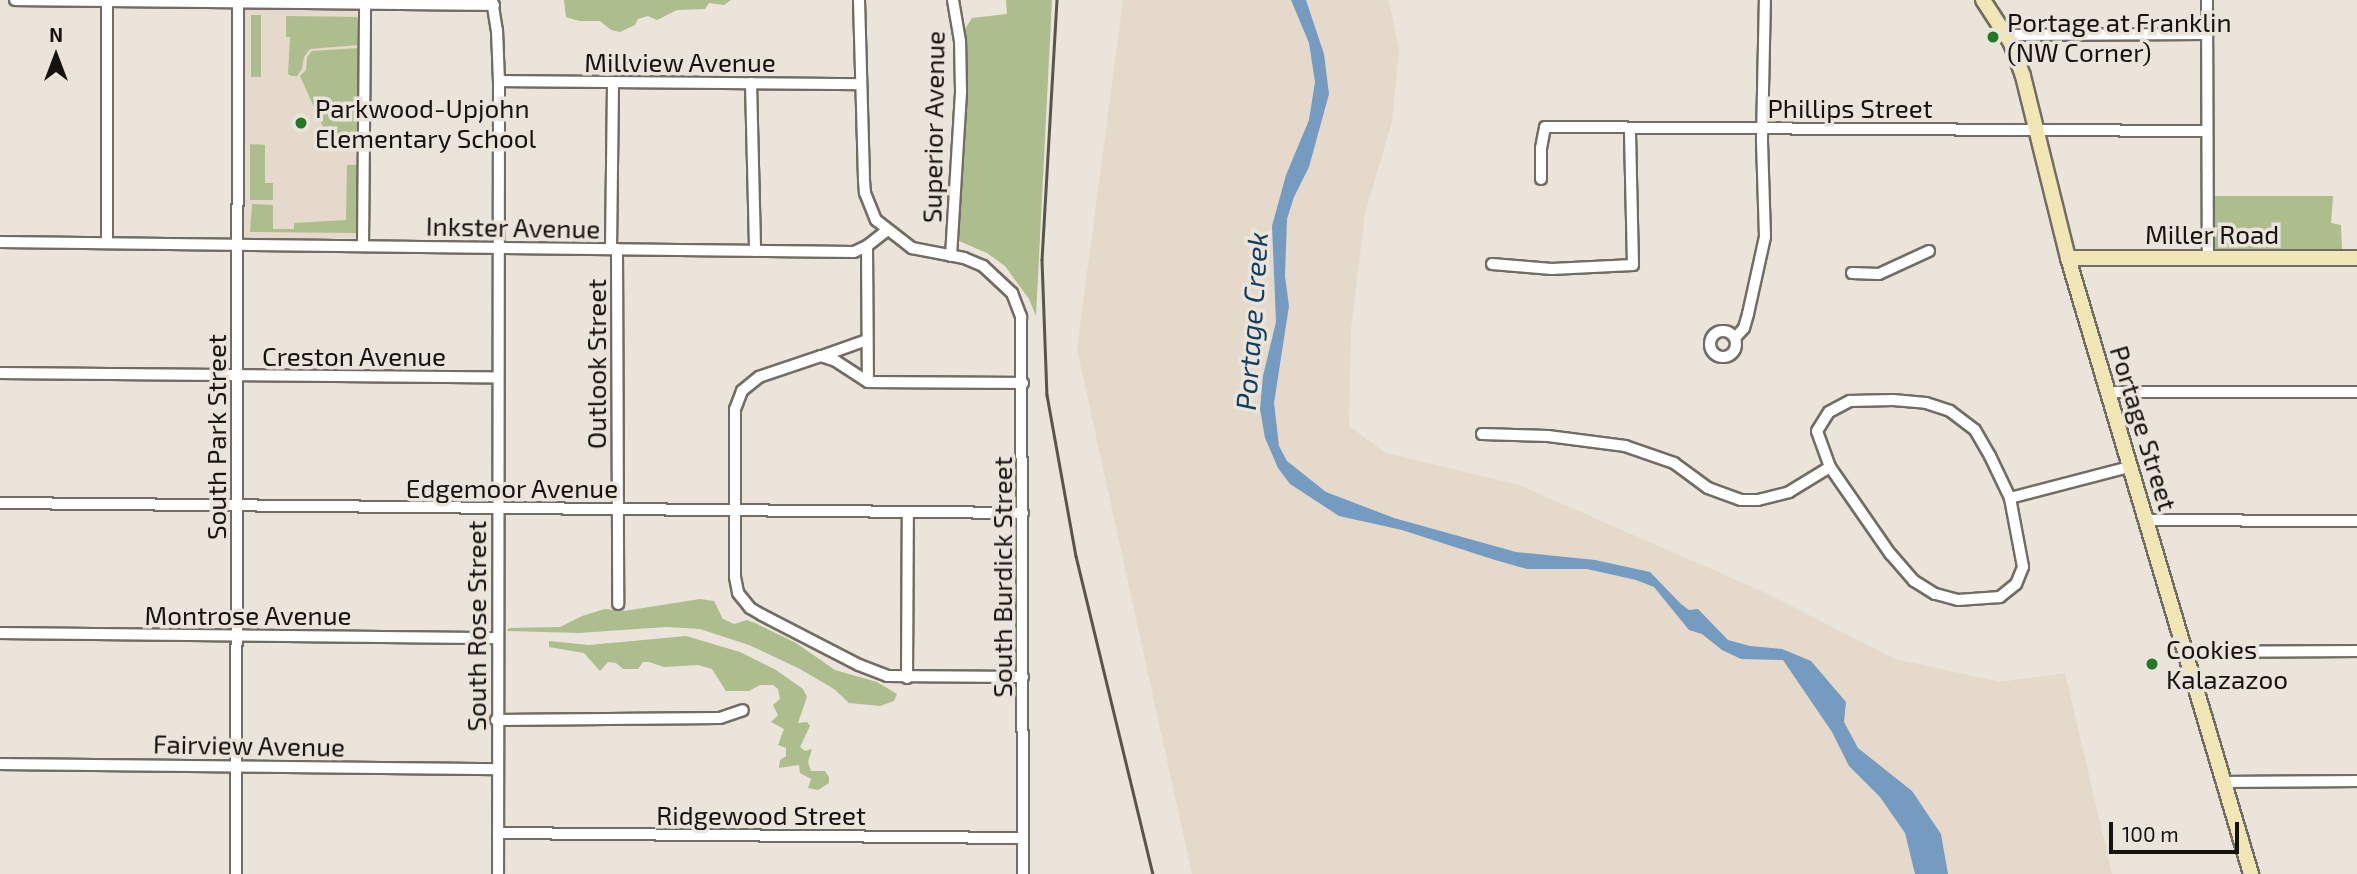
<!DOCTYPE html>
<html>
<head>
<meta charset="utf-8">
<style>
	body { margin:0 }
	#map { position:relative; width:2357px; height:874px; overflow:hidden; background:#eae4db; font-family:"Exo 2",sans-serif }
	div>[style] { position:absolute }
	[style*='--x'] { left:calc(var(--x)*1px); top:calc(var(--y)*1px); width:calc(var(--w)*1px); rotate:calc(var(--a)*1deg) }
	.built>* { inset:0; background:#e4d9ca; transform-origin:0 0 }
	.green>* { inset:0; background:#aebd8d; transform-origin:0 0 }
	.water>* { inset:0; background:#759cc0 }
	.roads { filter:drop-shadow(2px 0 #726d64) drop-shadow(-2px 0 #726d64) drop-shadow(0 2px #726d64) drop-shadow(0 -2px #726d64) }
	.street>* { height:10px; margin:-5px; padding:0 5px; transform-origin:5px; border-radius:5px; background:#fff }
	.street>.ring { margin:-5px; padding:0; box-sizing:content-box; background:none; border:10px solid #fff; border-radius:50% }
	.secondary>* { height:14px; margin:-7px; padding:0 7px; transform-origin:7px; border-radius:7px; background:#f1e6b5 }
	.rail>* { height:2.5px; margin:-1.25px; padding:0 1.25px; transform-origin:1.25px; border-radius:1.25px; background:#58554f }
	.dots>* { width:19px; height:19px; translate:-50% -50%; box-sizing:border-box; border:4px solid #eae4db; border-radius:50% }
	span { translate:-50% -50%; white-space:nowrap; text-align:center; line-height:1.15; -webkit-text-stroke:7px #eae4db; paint-order:stroke }
	.poi-label { font-size:26px; color:#15130f }
	.left { translate:0 -50%; text-align:left }
	.street-label { font-size:26px; color:#15130f }
	.water-label { font-size:28px; color:#123f63; font-style:italic }
	.north { position:absolute; left:21px; top:21px; width:70px; height:70px; -webkit-text-stroke:5px #eae4db; paint-order:stroke; rotate:0deg; font-size:19px; font-weight:700; line-height:28px; text-align:center; color:#15130f }
	.north::after { content:''; display:block; margin:auto; width:24px; height:32px; background:#15130f; clip-path:polygon(50% 0,100% 100%,50% 72%,0 100%) }
	.scale { position:absolute; left:2109px; top:822px; width:130px; height:32px; box-sizing:border-box; border:4px solid #15130f; border-top:0; padding-left:9px; font-size:21px; line-height:24px; white-space:nowrap; color:#15130f; -webkit-text-stroke:5px #eae4db; paint-order:stroke }
</style>
</head>
<body>
<div id="map">
	<div class="built">
		<i style="clip-path:polygon(1123px 0,1389px 0,1399px 51px,1392px 122px,1365px 213px,1351px 328px,1349px 426px,1386px 453px,1519px 485px,1766px 593px,1895px 659px,2000px 682px,2065px 673px,2112px 874px,1192px 874px,1077px 349px)"></i>
		<i style="left:244px;top:8px;width:115px;height:230px"></i>
	</div>
	<div class="green">
		<i style="clip-path:polygon(564px 0,731px 0,724px 5px,709px 3px,705px 9px,677px 10px,657px 20px,648px 16px,638px 19px,635px 25px,620px 32px,611px 30px,600px 21px,579px 21px,566px 17px)"></i>
		<i style="clip-path:polygon(1006px 0,1052px 0,1036px 316px,1029px 299px,1005px 266px,987px 253px,959px 241px,964px 136px,963px 32px,972px 18px,1007px 14px)"></i>
		<i style="left:251px;top:15px;width:10px;height:62px"></i>
		<i style="clip-path:polygon(286px 16px,359px 17px,359px 45px,310px 49px,304px 57px,302px 69px,297px 76px,291px 76px,288px 74px,290px 37px,286px 37px)"></i>
		<i style="clip-path:polygon(359px 48px,358px 146px,355px 149px,347px 147px,350px 136px,341px 134px,336px 144px,329px 140px,300px 76px,306px 70px,307px 57px,312px 51px)"></i>
		<i style="clip-path:polygon(250px 144px,265px 145px,265px 183px,273px 183px,273px 200px,250px 200px)"></i>
		<i style="clip-path:polygon(347px 165px,358px 165px,358px 233px,250px 232px,252px 204px,273px 205px,273px 229px,294px 229px,294px 223px,346px 220px)"></i>
		<i style="clip-path:polygon(2214px 196px,2333px 196px,2331px 223px,2341px 225px,2342px 249px,2215px 249px)"></i>
		<i style="clip-path:polygon(700px 599px,714px 601px,723px 619px,734px 624px,747px 620px,755px 623px,796px 643px,835px 670px,877px 682px,897px 694px,894px 701px,880px 706px,849px 703px,834px 689px,800px 669px,749px 645px,700px 629px,666px 627px,579px 633px,507px 631px,509px 628px,560px 627px,582px 616px,605px 609px,624px 611px)"></i>
		<i style="clip-path:polygon(686px 636px,740px 652px,776px 670px,803px 689px,807px 697px,798px 723px,807px 722px,810px 726px,800px 747px,805px 751px,812px 749px,808px 762px,811px 771px,825px 771px,829px 777px,829px 783px,818px 790px,808px 788px,811px 779px,800px 773px,799px 765px,779px 768px,780px 760px,786px 756px,786px 748px,778px 745px,784px 729px,771px 722px,778px 715px,773px 705px,780px 699px,778px 689px,773px 685px,760px 685px,749px 691px,726px 691px,712px 669px,698px 665px,664px 667px,649px 662px,643px 662px,638px 669px,623px 669px,616px 663px,608px 662px,600px 671px,584px 653px,549px 647px,549px 641px,589px 645px)"></i>
	</div>
	<div class="water">
		<i style="clip-path:polygon(1291px 0,1306px 0,1324px 54px,1329px 94px,1309px 167px,1294px 197px,1287px 219px,1285px 276px,1289px 306px,1274px 403px,1279px 446px,1287px 461px,1326px 492px,1394px 518px,1516px 552px,1595px 560px,1650px 572px,1681px 604px,1689px 610px,1698px 609px,1728px 640px,1750px 646px,1782px 649px,1811px 661px,1846px 702px,1844px 722px,1858px 748px,1912px 791px,1941px 834px,1948px 874px,1915px 874px,1905px 833px,1880px 797px,1849px 766px,1832px 732px,1783px 660px,1741px 659px,1722px 650px,1702px 634px,1689px 630px,1654px 587px,1636px 580px,1587px 569px,1527px 569px,1495px 560px,1402px 530px,1339px 516px,1290px 484px,1278px 468px,1265px 438px,1260px 409px,1263px 376px,1276px 322px,1272px 226px,1286px 175px,1309px 120px,1315px 82px,1309px 43px)"></i>
	</div>
	<div class="roads">
		<div class="street">
			<i style="--x:15;--y:0;--w:479;--a:0.6"></i>
			<i style="--x:492;--y:0;--w:30;--a:81"></i>
			<i style="--x:497;--y:30;--w:51;--a:87.8"></i>
			<i style="--x:499;--y:81;--w:793;--a:90.07"></i>
			<i style="--x:859;--y:0;--w:180;--a:88.4"></i>
			<i style="--x:864;--y:180;--w:13;--a:86"></i>
			<i style="--x:865;--y:193;--w:29;--a:68"></i>
			<i style="--x:876;--y:220;--w:46;--a:37.9"></i>
			<i style="--x:912;--y:248;--w:53;--a:10.9"></i>
			<i style="--x:964;--y:258;--w:21;--a:23"></i>
			<i style="--x:983;--y:266;--w:40;--a:43"></i>
			<i style="--x:1012;--y:293;--w:26;--a:69"></i>
			<i style="--x:1021;--y:317;--w:557;--a:89.79"></i>
			<i style="--x:2207;--y:0;--w:259;--a:89.8"></i>
			<i style="--x:2006;--y:35;--w:200;--a:-0.3"></i>
			<i style="--x:499;--y:81;--w:362;--a:0.5"></i>
			<i style="--x:751;--y:83;--w:168;--a:88.6"></i>
			<i style="--x:1541;--y:179;--w:31;--a:-90"></i>
			<i style="--x:1541;--y:148;--w:21;--a:-79"></i>
			<i style="--x:1545;--y:127;--w:661;--a:0.35"></i>
			<i style="--x:0;--y:242;--w:854;--a:0.67"></i>
			<i style="--x:854;--y:252;--w:14;--a:-25"></i>
			<i style="--x:867;--y:246;--w:24;--a:-38"></i>
			<i style="--x:107;--y:243;--w:243;--a:-90"></i>
			<i style="--x:363;--y:246;--w:243;--a:-89.5"></i>
			<i style="--x:867;--y:246;--w:136;--a:89.6"></i>
			<i style="--x:611;--y:249;--w:167;--a:-89.3"></i>
			<i style="--x:617;--y:249;--w:355;--a:89.8"></i>
			<i style="--x:951;--y:256;--w:165;--a:-86.5"></i>
			<i style="--x:961;--y:91;--w:50;--a:-91.1"></i>
			<i style="--x:960;--y:41;--w:42;--a:-99.7"></i>
			<i style="--x:1492;--y:264;--w:60;--a:4.8"></i>
			<i style="--x:1552;--y:269;--w:81;--a:-2.8"></i>
			<i style="--x:1633;--y:265;--w:137;--a:-91.3"></i>
			<i style="--x:1852;--y:273;--w:27;--a:2"></i>
			<i style="--x:1879;--y:274;--w:55;--a:-24.7"></i>
			<i class="ring" style="left:1710px;top:331px;width:16px;height:16px"></i>
			<i style="--x:1735;--y:338;--w:13;--a:-48"></i>
			<i style="--x:1744;--y:328;--w:15;--a:-74"></i>
			<i style="--x:1748;--y:314;--w:79;--a:-77.6"></i>
			<i style="--x:1765;--y:237;--w:98;--a:-91.8"></i>
			<i style="--x:1762;--y:139;--w:139;--a:-88.8"></i>
			<i style="--x:822;--y:356;--w:48;--a:-19.6"></i>
			<i style="--x:0;--y:373;--w:498;--a:0.5"></i>
			<i style="--x:868;--y:382;--w:38;--a:-147"></i>
			<i style="--x:836;--y:361;--w:16;--a:-162"></i>
			<i style="--x:821;--y:356;--w:65;--a:161.3"></i>
			<i style="--x:759;--y:377;--w:22;--a:141"></i>
			<i style="--x:742;--y:391;--w:19;--a:111"></i>
			<i style="--x:735;--y:409;--w:168;--a:90"></i>
			<i style="--x:735;--y:577;--w:16;--a:79"></i>
			<i style="--x:738;--y:593;--w:19;--a:51"></i>
			<i style="--x:750;--y:608;--w:14;--a:30"></i>
			<i style="--x:762;--y:615;--w:109;--a:27.3"></i>
			<i style="--x:859;--y:665;--w:30;--a:21"></i>
			<i style="--x:887;--y:676;--w:136;--a:0.4"></i>
			<i style="--x:868;--y:382;--w:155;--a:0.4"></i>
			<i style="--x:2107;--y:392;--w:250;--a:0"></i>
			<i style="--x:1893;--y:400;--w:33;--a:5"></i>
			<i style="--x:1926;--y:403;--w:25;--a:18"></i>
			<i style="--x:1950;--y:411;--w:31;--a:37"></i>
			<i style="--x:1975;--y:430;--w:30;--a:60"></i>
			<i style="--x:1990;--y:456;--w:47;--a:64.5"></i>
			<i style="--x:2010;--y:498;--w:70;--a:79.3"></i>
			<i style="--x:2023;--y:567;--w:18;--a:112"></i>
			<i style="--x:2016;--y:584;--w:21;--a:141"></i>
			<i style="--x:2000;--y:597;--w:42;--a:175.9"></i>
			<i style="--x:1958;--y:600;--w:24;--a:-165"></i>
			<i style="--x:1935;--y:594;--w:25;--a:-148"></i>
			<i style="--x:1914;--y:581;--w:35;--a:-131"></i>
			<i style="--x:1891;--y:555;--w:107;--a:-124.7"></i>
			<i style="--x:1830;--y:467;--w:38;--a:-110"></i>
			<i style="--x:1817;--y:431;--w:22;--a:-58"></i>
			<i style="--x:1829;--y:412;--w:24;--a:-28"></i>
			<i style="--x:1850;--y:401;--w:43;--a:-1.3"></i>
			<i style="--x:1482;--y:434;--w:66;--a:1.7"></i>
			<i style="--x:1548;--y:436;--w:78;--a:7.4"></i>
			<i style="--x:1625;--y:446;--w:52;--a:19.1"></i>
			<i style="--x:1674;--y:463;--w:42;--a:36.3"></i>
			<i style="--x:1708;--y:488;--w:35;--a:20"></i>
			<i style="--x:1741;--y:500;--w:17;--a:0"></i>
			<i style="--x:1758;--y:500;--w:32;--a:-14"></i>
			<i style="--x:1789;--y:492;--w:48;--a:-31.4"></i>
			<i style="--x:2010;--y:498;--w:123;--a:-14.6"></i>
			<i style="--x:0;--y:503;--w:1023;--a:0.56"></i>
			<i style="--x:2145;--y:520;--w:212;--a:0.3"></i>
			<i style="--x:0;--y:633;--w:497;--a:0.6"></i>
			<i style="--x:2186;--y:652;--w:171;--a:-0.3"></i>
			<i style="--x:907;--y:678;--w:165;--a:-89.7"></i>
			<i style="--x:496;--y:720;--w:224;--a:-0.5"></i>
			<i style="--x:720;--y:718;--w:24;--a:-19"></i>
			<i style="--x:0;--y:764;--w:497;--a:0.6"></i>
			<i style="--x:2224;--y:782;--w:133;--a:-0.4"></i>
			<i style="--x:498;--y:833;--w:525;--a:0.55"></i>
			<i style="--x:236;--y:874;--w:874;--a:-89.87"></i>
		</div>
		<div class="secondary">
			<i style="--x:1983;--y:0;--w:51;--a:56.9"></i>
			<i style="--x:2011;--y:43;--w:35;--a:70"></i>
			<i style="--x:2023;--y:76;--w:187;--a:76.1"></i>
			<i style="--x:2068;--y:258;--w:643;--a:73.45"></i>
			<i style="--x:2068;--y:258;--w:289;--a:0"></i>
		</div>
	</div>
	<div class="rail">
		<i style="--x:1057;--y:0;--w:260;--a:93.3"></i>
		<i style="--x:1042;--y:260;--w:135;--a:87.9"></i>
		<i style="--x:1047;--y:395;--w:164;--a:79.8"></i>
		<i style="--x:1076;--y:556;--w:327;--a:76.4"></i>
	</div>
	<div class="dots">
		<i style="left:1993px;top:37px;background:#257924"></i>
		<i style="left:301px;top:123px;background:#257924"></i>
		<i style="left:2152px;top:664px;background:#257924"></i>
	</div>
	<div class="poi-label">
		<span class="left" style="left:2007px;top:37px">Portage at Franklin<br>(NW Corner)</span>
		<span class="left" style="left:315px;top:123px">Parkwood-Upjohn<br>Elementary School</span>
		<span class="left" style="left:2166px;top:664px">Cookies<br>Kalazazoo</span>
	</div>
	<div class="street-label">
		<span style="left:680px;top:62px">Millview Avenue</span>
		<span style="left:1850px;top:108px">Phillips Street</span>
		<span style="left:933px;top:127px;rotate:-89deg">Superior Avenue</span>
		<span style="left:513px;top:227px;rotate:1deg">Inkster Avenue</span>
		<span style="left:2212px;top:234px">Miller Road</span>
		<span style="left:354px;top:356px">Creston Avenue</span>
		<span style="left:596px;top:364px;rotate:-90deg">Outlook Street</span>
		<span style="left:2144px;top:428px;rotate:73deg">Portage Street</span>
		<span style="left:216px;top:437px;rotate:-90deg">South Park Street</span>
		<span style="left:512px;top:488px">Edgemoor Avenue</span>
		<span style="left:1002px;top:577px;rotate:-90deg">South Burdick Street</span>
		<span style="left:248px;top:615px">Montrose Avenue</span>
		<span style="left:476px;top:626px;rotate:-90deg">South Rose Street</span>
		<span style="left:249px;top:745px;rotate:1deg">Fairview Avenue</span>
		<span style="left:761px;top:815px">Ridgewood Street</span>
	</div>
	<div class="water-label">
		<span style="left:1251px;top:321px;rotate:-86deg">Portage Creek</span>
	</div>
	<div class="north">N</div>
	<div class="scale">100 m</div>
</div>
</body>
</html>
